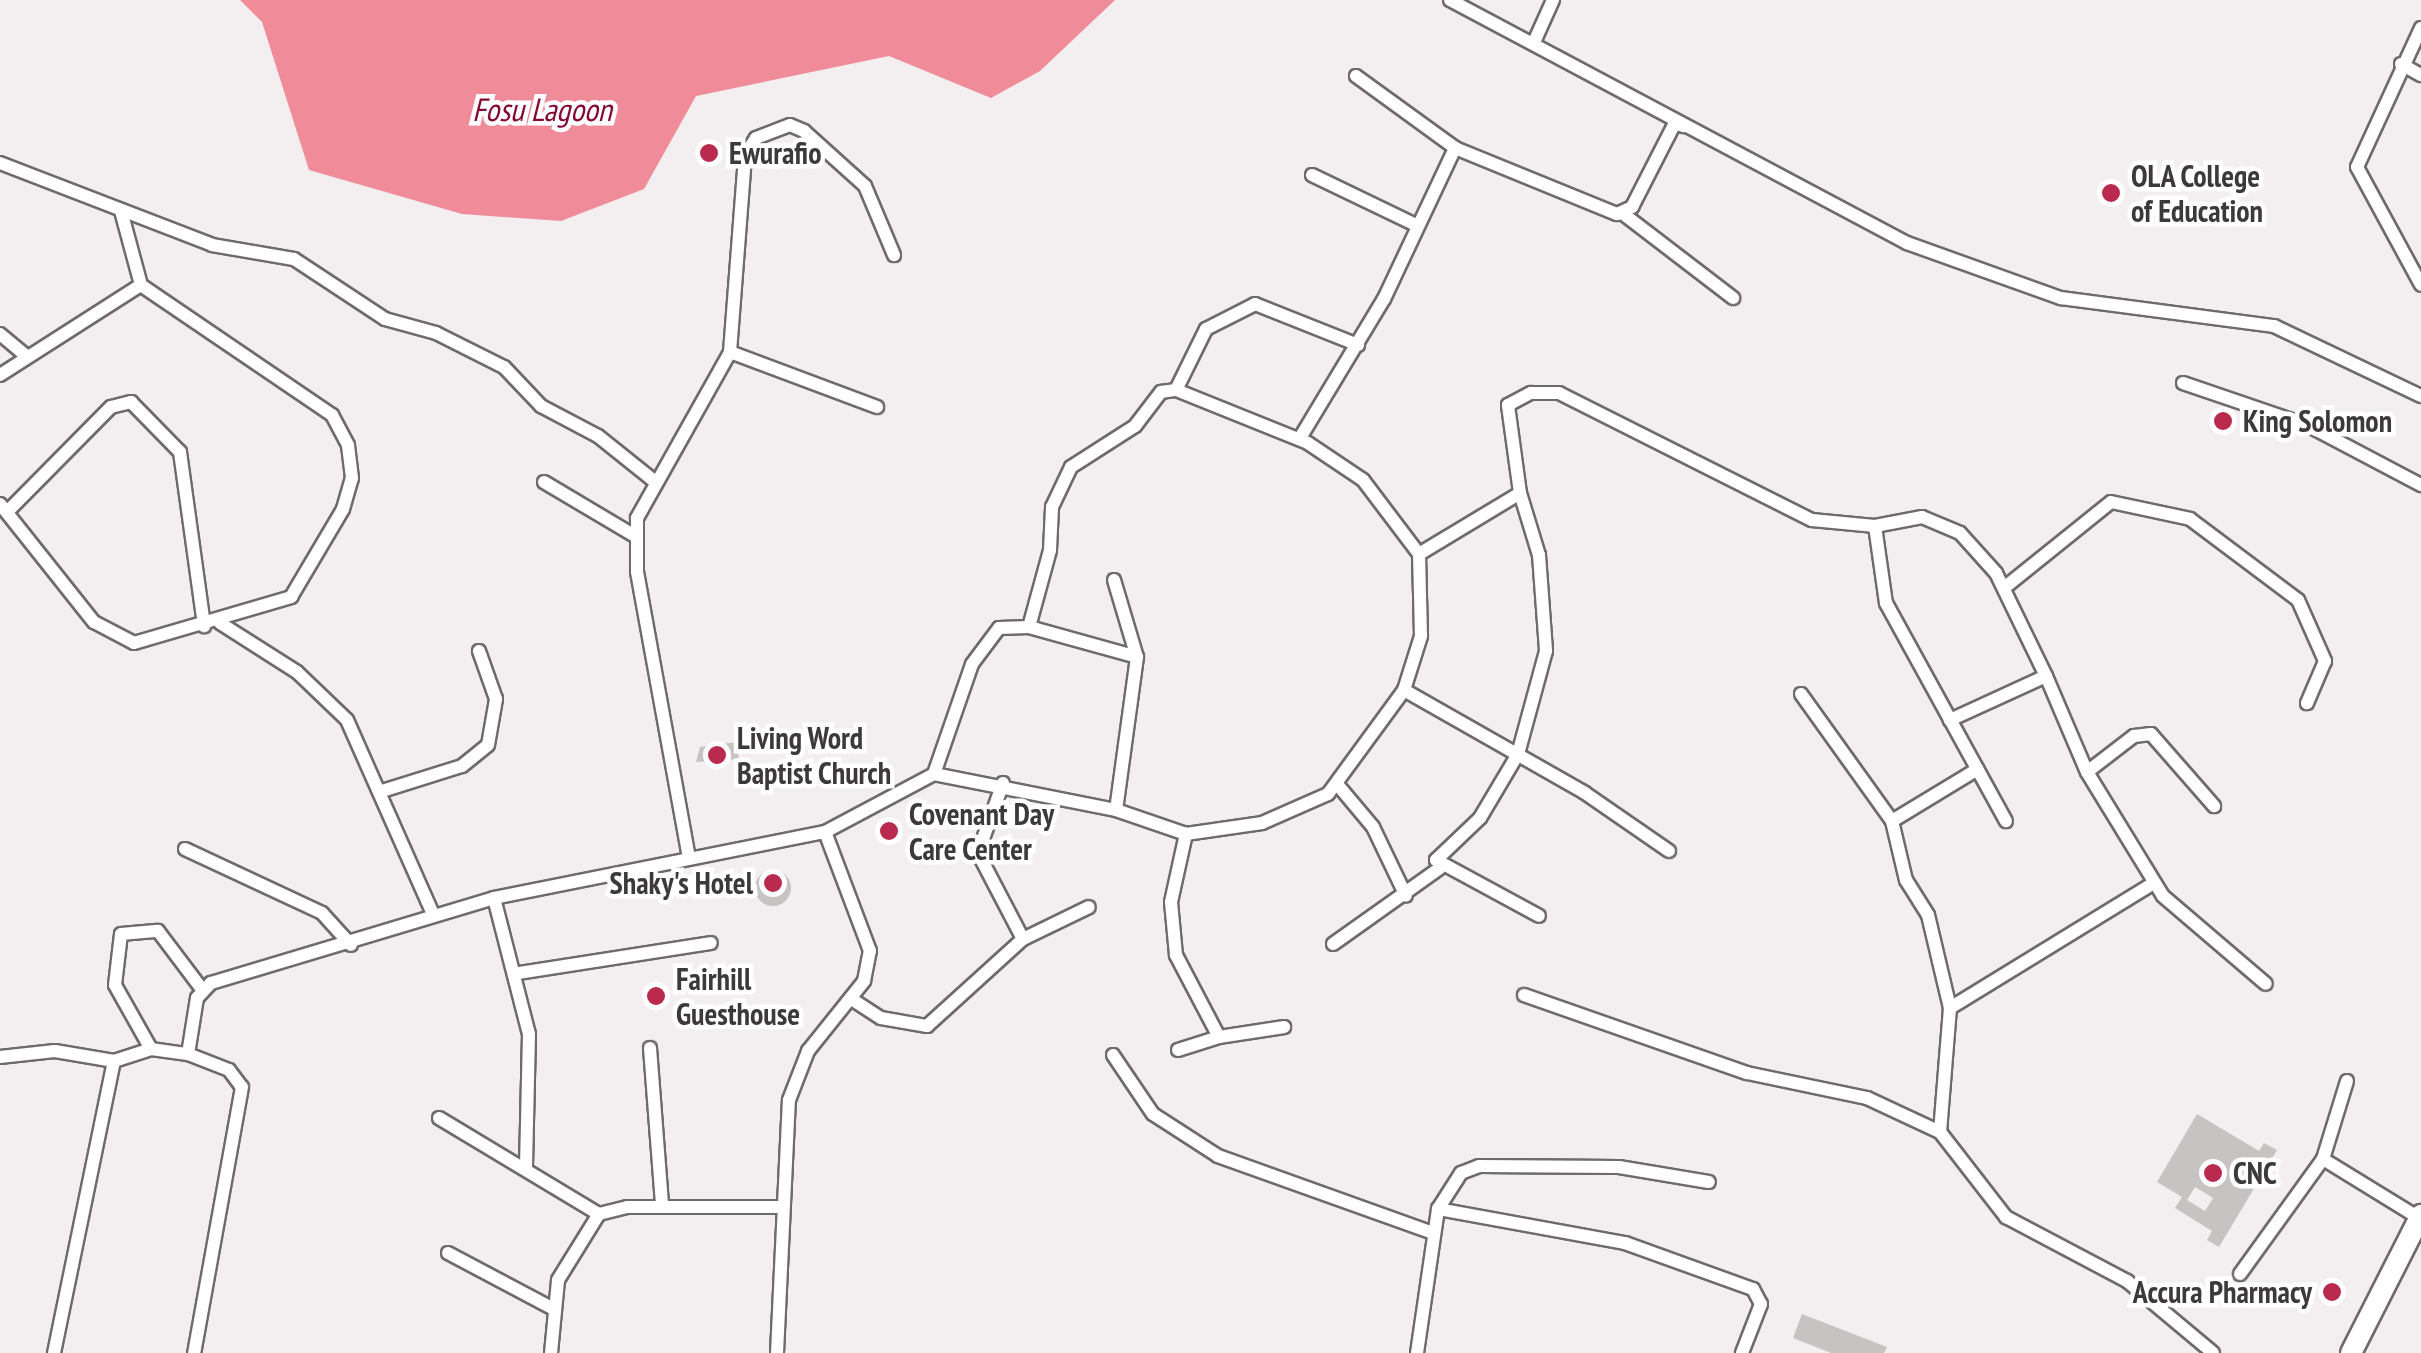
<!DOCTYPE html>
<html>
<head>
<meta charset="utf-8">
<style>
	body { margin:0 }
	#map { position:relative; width:2421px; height:1353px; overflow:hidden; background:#f3eeef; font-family:"PT Sans Narrow",sans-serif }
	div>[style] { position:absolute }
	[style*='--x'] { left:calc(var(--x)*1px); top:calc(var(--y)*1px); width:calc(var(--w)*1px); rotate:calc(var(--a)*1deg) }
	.water>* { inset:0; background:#f08c9a }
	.building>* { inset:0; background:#c8c3c3 }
	.round { border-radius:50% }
	.roads { filter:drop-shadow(2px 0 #6f6a6b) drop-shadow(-2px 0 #6f6a6b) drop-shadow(0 2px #6f6a6b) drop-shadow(0 -2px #6f6a6b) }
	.minor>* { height:12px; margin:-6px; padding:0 6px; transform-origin:6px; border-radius:6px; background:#fff }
	.trunk>* { height:20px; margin:-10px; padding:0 10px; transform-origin:10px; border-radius:10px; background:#fff }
	.dots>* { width:28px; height:28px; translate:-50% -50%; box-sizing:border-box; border:5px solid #fff; border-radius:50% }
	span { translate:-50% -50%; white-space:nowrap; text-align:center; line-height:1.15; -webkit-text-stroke:9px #fff; paint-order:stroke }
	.poi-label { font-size:30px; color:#3b3939; font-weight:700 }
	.left { translate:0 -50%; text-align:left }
	.right { translate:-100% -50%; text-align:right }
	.water-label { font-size:32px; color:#840830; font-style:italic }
</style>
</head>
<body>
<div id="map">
	<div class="water">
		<i style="clip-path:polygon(240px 0,1115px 0,1040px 71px,991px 98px,889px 56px,696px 96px,644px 189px,561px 221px,462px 214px,309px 170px,262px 22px)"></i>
	</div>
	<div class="building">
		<i style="clip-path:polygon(736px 742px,739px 759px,696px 762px,700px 747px)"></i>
		<i class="round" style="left:755px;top:870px;width:36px;height:36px"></i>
		<i style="clip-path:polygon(2197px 1114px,2259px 1151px,2264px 1143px,2277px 1150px,2219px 1247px,2207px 1240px,2212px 1231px,2175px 1208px,2182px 1197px,2205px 1211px,2213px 1198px,2195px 1187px,2187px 1200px,2157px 1182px)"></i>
		<i style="clip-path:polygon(1802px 1314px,1887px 1347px,1884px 1353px,1831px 1353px,1793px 1338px)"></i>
	</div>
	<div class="roads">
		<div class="minor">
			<i style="--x:1450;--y:0;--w:518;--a:28"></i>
			<i style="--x:1907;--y:243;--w:164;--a:19.7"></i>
			<i style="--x:2061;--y:298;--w:215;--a:7.5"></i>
			<i style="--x:2274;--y:326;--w:163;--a:25.5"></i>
			<i style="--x:2421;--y:28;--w:153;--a:114.7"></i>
			<i style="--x:2357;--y:167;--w:134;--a:61.5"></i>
			<i style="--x:1535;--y:40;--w:44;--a:-65.8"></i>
			<i style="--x:2401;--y:64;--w:23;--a:29"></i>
			<i style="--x:1356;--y:76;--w:122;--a:36"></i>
			<i style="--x:0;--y:163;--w:227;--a:21.1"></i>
			<i style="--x:212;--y:245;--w:83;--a:9.7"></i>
			<i style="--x:294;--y:259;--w:109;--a:33.4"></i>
			<i style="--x:385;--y:319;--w:53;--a:15.4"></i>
			<i style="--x:436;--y:333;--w:76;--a:26.6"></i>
			<i style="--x:504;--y:367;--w:54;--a:46.5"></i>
			<i style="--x:541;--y:406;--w:64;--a:27.8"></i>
			<i style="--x:598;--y:436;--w:70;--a:38.7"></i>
			<i style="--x:1312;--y:175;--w:115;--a:25.7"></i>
			<i style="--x:1622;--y:213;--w:140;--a:37.4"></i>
			<i style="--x:0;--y:334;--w:33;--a:40"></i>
			<i style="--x:730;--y:352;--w:157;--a:20.5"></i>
			<i style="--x:0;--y:375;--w:167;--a:-32.6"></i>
			<i style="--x:2183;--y:383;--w:133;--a:18.8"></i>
			<i style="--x:2309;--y:426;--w:127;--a:27.8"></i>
			<i style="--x:1300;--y:438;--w:162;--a:-58.9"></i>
			<i style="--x:1384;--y:299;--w:167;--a:-64.8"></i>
			<i style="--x:1455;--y:148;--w:175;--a:22.2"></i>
			<i style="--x:1617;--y:214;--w:17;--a:-25"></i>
			<i style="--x:1632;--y:207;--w:94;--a:-62.9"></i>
			<i style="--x:1675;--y:123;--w:9;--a:21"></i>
			<i style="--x:544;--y:482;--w:106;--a:30.7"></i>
			<i style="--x:1520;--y:493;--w:89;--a:-97.8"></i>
			<i style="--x:1508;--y:405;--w:26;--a:-28"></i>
			<i style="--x:1531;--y:393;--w:28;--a:0"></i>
			<i style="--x:1559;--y:393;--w:283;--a:26.7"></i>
			<i style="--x:1812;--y:520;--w:63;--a:5.4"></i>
			<i style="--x:1875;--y:526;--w:78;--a:81.9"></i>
			<i style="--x:1886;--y:603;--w:249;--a:61.2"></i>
			<i style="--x:0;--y:504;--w:151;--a:51.5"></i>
			<i style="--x:94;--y:622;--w:45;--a:27.7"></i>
			<i style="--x:134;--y:643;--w:164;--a:-16.3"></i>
			<i style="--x:291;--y:597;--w:102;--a:-59.4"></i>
			<i style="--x:343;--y:509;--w:32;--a:-74"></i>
			<i style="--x:352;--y:478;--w:33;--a:-97"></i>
			<i style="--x:348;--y:445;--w:34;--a:-118"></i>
			<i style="--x:332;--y:415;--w:231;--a:-145.8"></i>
			<i style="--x:141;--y:285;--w:77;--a:-105.1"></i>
			<i style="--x:7;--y:512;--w:148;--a:-45.3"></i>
			<i style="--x:111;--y:407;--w:21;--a:-14"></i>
			<i style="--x:131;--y:402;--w:70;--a:45.6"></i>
			<i style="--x:180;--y:452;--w:176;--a:82.1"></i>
			<i style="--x:1875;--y:526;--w:48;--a:-10.8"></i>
			<i style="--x:1922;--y:517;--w:41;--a:22.8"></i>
			<i style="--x:1960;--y:533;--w:54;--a:48"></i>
			<i style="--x:1996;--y:573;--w:114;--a:64.1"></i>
			<i style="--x:2046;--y:676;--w:106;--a:155.4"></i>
			<i style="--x:1419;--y:554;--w:118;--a:-31.1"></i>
			<i style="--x:1520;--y:493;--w:65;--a:73"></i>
			<i style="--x:1539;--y:555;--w:96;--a:85.8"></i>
			<i style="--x:1546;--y:651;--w:107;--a:105.2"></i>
			<i style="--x:1518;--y:754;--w:74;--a:120.7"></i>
			<i style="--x:1480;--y:818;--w:61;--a:136.3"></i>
			<i style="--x:1436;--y:860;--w:117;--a:28.5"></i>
			<i style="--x:1114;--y:580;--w:80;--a:73.4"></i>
			<i style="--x:1137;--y:657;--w:154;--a:97.8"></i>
			<i style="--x:2004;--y:588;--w:137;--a:-38.8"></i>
			<i style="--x:2111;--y:502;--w:81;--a:12.1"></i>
			<i style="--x:2190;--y:519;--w:135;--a:36.9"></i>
			<i style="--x:2298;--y:600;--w:67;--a:66.1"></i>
			<i style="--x:2325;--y:661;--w:46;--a:113.2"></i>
			<i style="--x:220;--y:623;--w:91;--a:32.5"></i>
			<i style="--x:297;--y:672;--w:69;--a:43.8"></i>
			<i style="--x:347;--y:720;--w:214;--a:66.1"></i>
			<i style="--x:1029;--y:627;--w:80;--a:-74.7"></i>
			<i style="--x:1050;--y:550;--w:43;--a:-87.3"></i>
			<i style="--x:1052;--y:507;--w:44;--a:-64.6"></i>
			<i style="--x:1071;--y:467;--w:76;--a:-32.6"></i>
			<i style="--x:1135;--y:426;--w:43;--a:-52.6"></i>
			<i style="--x:1161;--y:392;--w:15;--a:-8"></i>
			<i style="--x:2046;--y:676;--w:104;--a:66.9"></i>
			<i style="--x:2087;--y:772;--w:145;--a:58.5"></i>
			<i style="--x:2163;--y:896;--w:135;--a:40.5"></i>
			<i style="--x:1404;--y:690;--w:208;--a:29.6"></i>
			<i style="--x:1585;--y:793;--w:102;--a:34.6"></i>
			<i style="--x:1801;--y:694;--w:156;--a:54.4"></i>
			<i style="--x:1892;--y:821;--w:61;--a:76.7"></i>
			<i style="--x:1906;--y:880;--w:41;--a:57.8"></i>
			<i style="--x:1928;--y:915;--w:96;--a:76.7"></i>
			<i style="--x:1950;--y:1008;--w:124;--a:94.6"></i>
			<i style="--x:1940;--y:1132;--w:108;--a:52.2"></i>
			<i style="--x:2006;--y:1217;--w:137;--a:27.9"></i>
			<i style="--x:2127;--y:1281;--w:112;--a:39.9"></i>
			<i style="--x:2087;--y:772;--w:59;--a:-37.5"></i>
			<i style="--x:2134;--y:736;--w:17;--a:-7"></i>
			<i style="--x:2151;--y:734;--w:96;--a:48.8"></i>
			<i style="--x:934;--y:774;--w:116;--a:-70.9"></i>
			<i style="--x:972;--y:664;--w:45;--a:-53.1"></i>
			<i style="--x:999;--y:628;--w:30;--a:-2"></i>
			<i style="--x:1029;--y:627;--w:112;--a:15.5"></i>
			<i style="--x:1003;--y:783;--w:74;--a:109.7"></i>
			<i style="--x:978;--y:853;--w:97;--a:62.4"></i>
			<i style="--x:1023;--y:939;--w:73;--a:-25.9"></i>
			<i style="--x:1337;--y:784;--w:56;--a:50.1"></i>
			<i style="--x:1373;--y:827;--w:76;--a:64.4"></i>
			<i style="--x:382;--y:791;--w:84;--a:-17.4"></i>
			<i style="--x:462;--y:766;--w:33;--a:-39"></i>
			<i style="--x:488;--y:745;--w:47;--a:-80.1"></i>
			<i style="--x:496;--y:699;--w:51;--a:-109.5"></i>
			<i style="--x:1892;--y:821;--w:100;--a:-31.2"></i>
			<i style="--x:185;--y:849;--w:151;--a:25"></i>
			<i style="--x:322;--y:913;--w:43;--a:47.8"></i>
			<i style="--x:689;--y:858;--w:291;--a:-100.3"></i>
			<i style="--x:637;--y:572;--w:54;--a:-90"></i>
			<i style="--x:637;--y:518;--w:190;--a:-60.7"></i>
			<i style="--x:730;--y:352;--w:198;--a:-85.6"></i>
			<i style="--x:745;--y:155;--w:20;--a:-57"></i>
			<i style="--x:756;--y:138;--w:36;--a:-21"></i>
			<i style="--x:790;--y:125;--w:15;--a:23"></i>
			<i style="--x:804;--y:131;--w:82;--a:42"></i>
			<i style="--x:865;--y:186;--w:75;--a:67.2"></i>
			<i style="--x:494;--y:898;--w:140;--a:75.6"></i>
			<i style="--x:529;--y:1034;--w:134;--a:91.3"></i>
			<i style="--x:1333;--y:944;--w:131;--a:-35.4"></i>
			<i style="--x:519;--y:973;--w:194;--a:-8.9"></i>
			<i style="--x:1524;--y:995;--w:236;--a:19.3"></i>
			<i style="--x:1747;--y:1073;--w:123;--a:11.8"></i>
			<i style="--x:1867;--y:1098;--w:81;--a:25"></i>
			<i style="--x:853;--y:1000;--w:33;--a:33"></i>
			<i style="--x:881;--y:1018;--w:47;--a:9.9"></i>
			<i style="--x:927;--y:1026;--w:130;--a:-42.2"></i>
			<i style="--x:1950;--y:1008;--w:239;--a:-31.5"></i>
			<i style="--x:1219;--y:1037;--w:66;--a:-8.7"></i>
			<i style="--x:650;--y:1048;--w:157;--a:85.6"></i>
			<i style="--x:151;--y:1049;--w:73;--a:-119.4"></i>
			<i style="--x:115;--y:985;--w:51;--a:-83.3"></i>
			<i style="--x:121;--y:934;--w:37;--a:-5"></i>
			<i style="--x:158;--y:931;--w:71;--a:53"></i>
			<i style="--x:1178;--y:1050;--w:43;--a:-17.6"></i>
			<i style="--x:1219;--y:1037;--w:93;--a:-117.7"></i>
			<i style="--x:1176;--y:955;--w:53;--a:-95.4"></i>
			<i style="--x:1171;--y:902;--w:70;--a:-77.6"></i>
			<i style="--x:188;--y:1054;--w:44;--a:21.3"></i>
			<i style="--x:229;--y:1070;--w:21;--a:53"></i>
			<i style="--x:242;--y:1087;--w:270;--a:100.2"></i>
			<i style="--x:1113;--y:1055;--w:71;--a:55.9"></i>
			<i style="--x:1153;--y:1114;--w:77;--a:32.9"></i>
			<i style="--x:1218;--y:1156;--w:228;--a:19.7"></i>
			<i style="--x:0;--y:1057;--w:55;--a:-6.2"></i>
			<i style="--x:55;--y:1051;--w:60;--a:9.6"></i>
			<i style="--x:2347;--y:1081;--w:82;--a:107.1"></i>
			<i style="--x:2323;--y:1159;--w:113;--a:31.6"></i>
			<i style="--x:439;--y:1118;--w:187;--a:31"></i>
			<i style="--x:1438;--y:1209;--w:190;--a:10.3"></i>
			<i style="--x:1625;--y:1243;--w:136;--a:19.8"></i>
			<i style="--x:1753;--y:1289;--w:17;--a:62"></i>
			<i style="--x:1761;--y:1304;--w:53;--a:111.2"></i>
			<i style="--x:448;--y:1253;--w:118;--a:27.9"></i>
			<i style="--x:2240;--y:1274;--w:142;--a:-54.2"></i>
			<i style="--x:54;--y:1353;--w:298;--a:-78.4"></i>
			<i style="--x:114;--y:1061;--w:39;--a:-18"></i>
			<i style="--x:151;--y:1049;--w:37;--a:8"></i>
			<i style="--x:188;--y:1054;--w:57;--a:-80.9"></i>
			<i style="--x:197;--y:998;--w:21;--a:-47"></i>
			<i style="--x:211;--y:983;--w:295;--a:-16.7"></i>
			<i style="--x:494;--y:898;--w:338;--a:-11.3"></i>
			<i style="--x:825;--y:832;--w:123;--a:-28"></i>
			<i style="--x:934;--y:774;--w:186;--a:11.2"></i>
			<i style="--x:1116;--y:810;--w:74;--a:18.9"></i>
			<i style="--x:1186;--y:834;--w:77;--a:-8.2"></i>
			<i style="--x:1262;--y:823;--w:72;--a:-23.7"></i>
			<i style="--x:1328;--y:794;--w:129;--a:-53.8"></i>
			<i style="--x:1404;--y:690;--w:57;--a:-72.5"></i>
			<i style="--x:1421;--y:636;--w:82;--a:-91.4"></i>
			<i style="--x:1419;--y:554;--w:93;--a:-127.1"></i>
			<i style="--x:1363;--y:480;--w:66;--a:-146.1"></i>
			<i style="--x:1308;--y:443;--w:142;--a:-158.1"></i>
			<i style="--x:1176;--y:390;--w:68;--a:-63.8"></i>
			<i style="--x:1206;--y:329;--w:55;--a:-27"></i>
			<i style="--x:1255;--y:304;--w:111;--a:21.7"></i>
			<i style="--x:551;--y:1353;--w:73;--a:-84.5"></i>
			<i style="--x:558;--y:1280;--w:78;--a:-58.2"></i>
			<i style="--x:599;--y:1214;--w:29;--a:-14"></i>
			<i style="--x:627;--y:1207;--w:154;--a:0"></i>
			<i style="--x:777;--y:1353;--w:253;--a:-87.3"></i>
			<i style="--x:789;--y:1100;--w:53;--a:-68.8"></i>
			<i style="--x:808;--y:1051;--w:90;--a:-51.3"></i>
			<i style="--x:864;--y:981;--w:31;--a:-79"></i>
			<i style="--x:870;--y:951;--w:127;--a:-110.7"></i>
			<i style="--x:1417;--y:1353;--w:146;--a:-81.7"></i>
			<i style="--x:1438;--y:1209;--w:43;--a:-57.4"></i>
			<i style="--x:1461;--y:1173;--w:19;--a:-21"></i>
			<i style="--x:1479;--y:1166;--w:140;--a:0.4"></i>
			<i style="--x:1619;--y:1167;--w:91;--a:9.5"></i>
		</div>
		<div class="trunk">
			<i style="--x:2351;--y:1353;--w:155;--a:-63.1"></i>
		</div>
	</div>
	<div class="dots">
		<i style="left:709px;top:153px;background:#ba294e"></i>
		<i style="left:2111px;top:193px;background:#ba294e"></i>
		<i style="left:2223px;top:421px;background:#ba294e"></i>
		<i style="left:717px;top:755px;background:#ba294e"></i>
		<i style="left:889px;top:831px;background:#ba294e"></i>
		<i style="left:773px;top:883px;background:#ba294e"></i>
		<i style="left:656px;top:996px;background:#ba294e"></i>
		<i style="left:2213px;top:1173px;background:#ba294e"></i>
		<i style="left:2332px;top:1292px;background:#ba294e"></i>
	</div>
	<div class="poi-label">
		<span class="left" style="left:729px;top:153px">Ewurafio</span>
		<span class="left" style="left:2131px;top:193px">OLA College<br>of Education</span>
		<span class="left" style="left:2243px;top:421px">King Solomon</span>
		<span class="left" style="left:737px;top:755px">Living Word<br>Baptist Church</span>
		<span class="left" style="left:909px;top:831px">Covenant Day<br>Care Center</span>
		<span class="right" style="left:753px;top:883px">Shaky's Hotel</span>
		<span class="left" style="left:676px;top:996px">Fairhill<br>Guesthouse</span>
		<span class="left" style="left:2233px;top:1173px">CNC</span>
		<span class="right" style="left:2312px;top:1292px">Accura Pharmacy</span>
	</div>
	<div class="water-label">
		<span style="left:542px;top:109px">Fosu Lagoon</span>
	</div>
</div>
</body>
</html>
